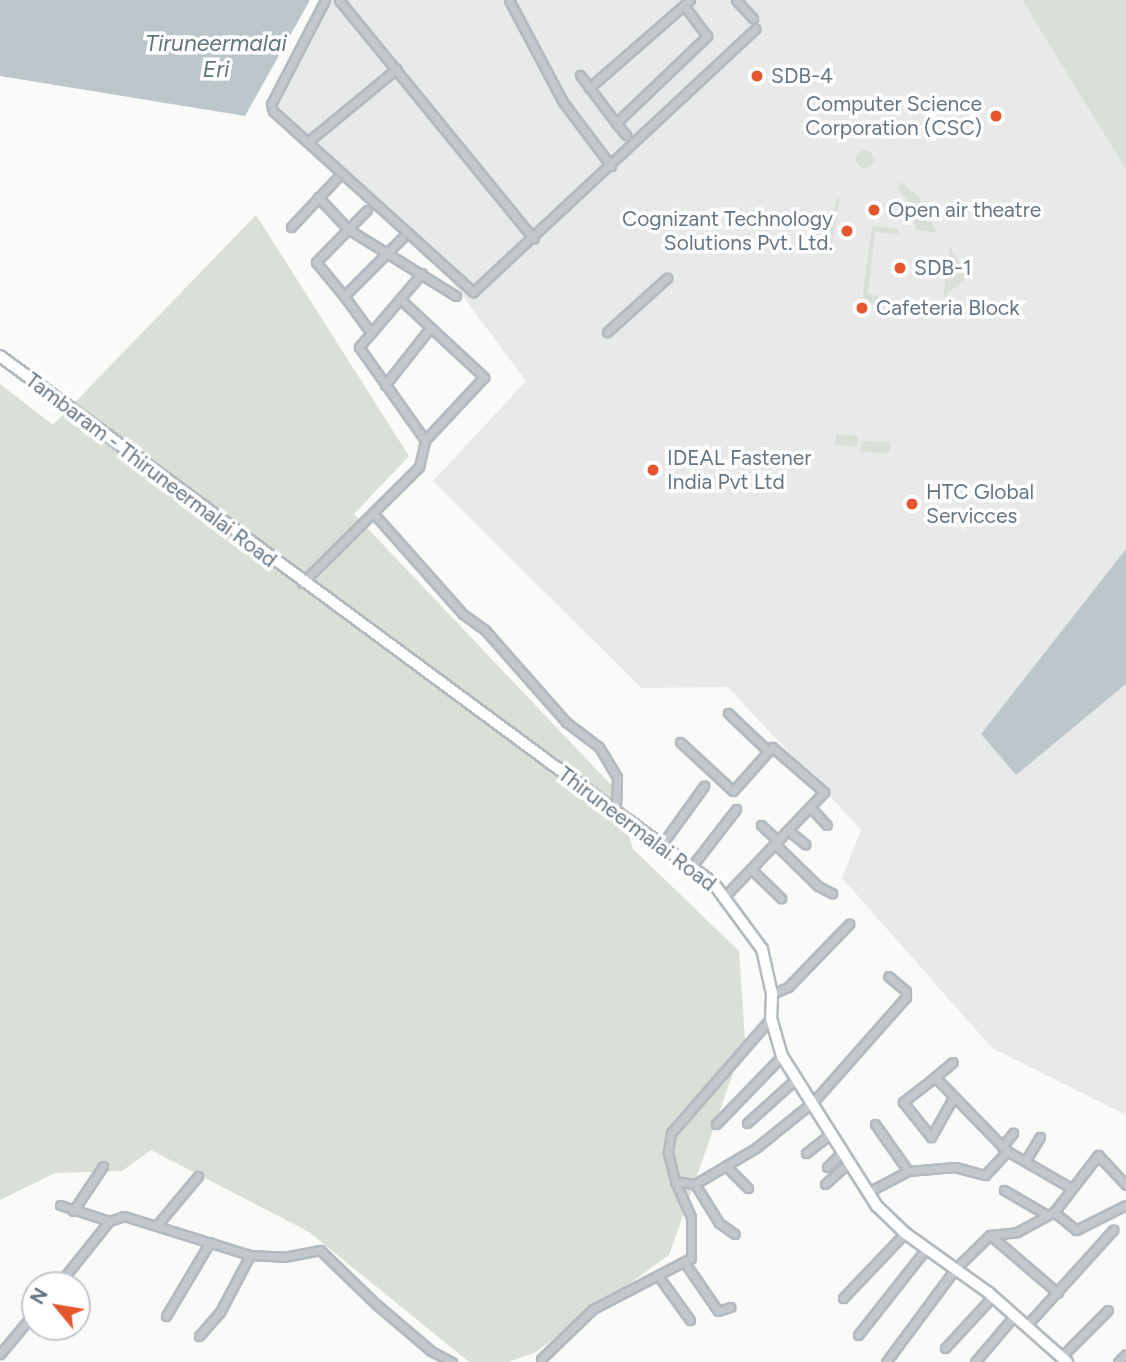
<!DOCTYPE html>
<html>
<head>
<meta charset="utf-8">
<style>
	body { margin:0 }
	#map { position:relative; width:1126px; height:1362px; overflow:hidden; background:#fafaf8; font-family:Figtree,sans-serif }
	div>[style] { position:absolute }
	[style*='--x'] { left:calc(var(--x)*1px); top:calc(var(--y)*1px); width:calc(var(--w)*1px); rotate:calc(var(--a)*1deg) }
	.built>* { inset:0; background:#e8e9e9 }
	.green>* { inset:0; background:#dadfd7; transform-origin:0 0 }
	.round { border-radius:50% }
	.water>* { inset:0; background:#bbc7cb }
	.roads { filter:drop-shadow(2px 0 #b3babf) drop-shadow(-2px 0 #b3babf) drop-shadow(0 2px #b3babf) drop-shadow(0 -2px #b3babf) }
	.street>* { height:7px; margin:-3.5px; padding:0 3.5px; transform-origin:3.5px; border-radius:3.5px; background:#c3c8cc }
	.secondary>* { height:10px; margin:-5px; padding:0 5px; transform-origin:5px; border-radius:5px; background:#fff }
	.dots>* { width:19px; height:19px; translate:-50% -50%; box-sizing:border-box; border:4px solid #fff; border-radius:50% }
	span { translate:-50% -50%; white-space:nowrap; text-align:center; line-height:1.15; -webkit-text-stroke:7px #fff; paint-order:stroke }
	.poi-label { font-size:21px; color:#657683 }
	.left { translate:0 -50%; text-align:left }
	.right { translate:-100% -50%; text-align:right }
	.street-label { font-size:21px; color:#657683 }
	.water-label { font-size:23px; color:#60757c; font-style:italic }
	.north { position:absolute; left:21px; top:1271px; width:70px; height:70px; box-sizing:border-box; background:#fff; border:2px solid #c1c8cd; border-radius:50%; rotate:300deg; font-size:19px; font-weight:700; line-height:28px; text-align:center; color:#657683 }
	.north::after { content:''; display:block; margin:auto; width:24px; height:32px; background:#e4572e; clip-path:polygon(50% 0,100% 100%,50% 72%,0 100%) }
</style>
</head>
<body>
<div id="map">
	<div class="built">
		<i style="clip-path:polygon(327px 0,1022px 0,1126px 170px,1126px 1115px,992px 1048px,842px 878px,861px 830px,728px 687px,641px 688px,433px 481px,526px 381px,437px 262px,270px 109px)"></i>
	</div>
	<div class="green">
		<i style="clip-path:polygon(1022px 0,1126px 0,1126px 170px)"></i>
		<i class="round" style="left:856px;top:150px;width:18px;height:18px"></i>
		<i style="clip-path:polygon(901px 182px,918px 196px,937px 233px,916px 230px,910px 204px,897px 188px)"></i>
		<i style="clip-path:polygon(836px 199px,840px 199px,830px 254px,825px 254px)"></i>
		<i style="clip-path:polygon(256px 215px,409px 456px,354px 514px,613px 787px,633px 849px,739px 951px,745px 1039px,669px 1255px,534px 1353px,508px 1362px,469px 1362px,309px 1232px,151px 1150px,122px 1171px,55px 1173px,0 1200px,0 384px,53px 425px)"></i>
		<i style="clip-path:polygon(872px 226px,898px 229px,898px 234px,875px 232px,868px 294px,879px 296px,878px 304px,862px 302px)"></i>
		<i style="clip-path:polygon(950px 247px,968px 277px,943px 297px)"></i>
		<i style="left:836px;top:434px;width:22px;height:11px;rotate:5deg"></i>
		<i style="left:861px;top:441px;width:29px;height:11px;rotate:2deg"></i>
	</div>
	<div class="water">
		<i style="clip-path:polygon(0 0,310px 0,245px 116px,0 76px)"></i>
		<i style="clip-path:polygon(1126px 549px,1126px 684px,1016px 775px,981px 734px)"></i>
	</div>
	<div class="roads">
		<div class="street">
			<i style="--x:325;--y:0;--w:117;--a:117.4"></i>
			<i style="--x:271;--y:104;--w:7;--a:74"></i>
			<i style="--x:273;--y:111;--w:270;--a:42.1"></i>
			<i style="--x:473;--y:292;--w:386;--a:-43"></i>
			<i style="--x:339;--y:0;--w:308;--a:50.8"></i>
			<i style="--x:509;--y:0;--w:115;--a:62.1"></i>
			<i style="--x:563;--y:102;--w:80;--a:53.1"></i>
			<i style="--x:736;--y:0;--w:25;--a:47"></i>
			<i style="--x:580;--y:75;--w:60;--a:53.1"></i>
			<i style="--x:616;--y:123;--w:126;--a:-43.7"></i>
			<i style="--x:707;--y:36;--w:38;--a:-127"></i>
			<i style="--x:589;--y:88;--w:134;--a:-41.1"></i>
			<i style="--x:616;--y:123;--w:16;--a:50"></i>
			<i style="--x:310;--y:140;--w:112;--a:-39.5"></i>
			<i style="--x:318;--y:197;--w:44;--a:46.8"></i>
			<i style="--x:348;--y:229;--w:127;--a:31.8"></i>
			<i style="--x:291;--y:227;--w:66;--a:-46.8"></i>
			<i style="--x:344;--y:296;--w:44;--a:-129.5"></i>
			<i style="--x:316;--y:262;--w:73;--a:-45.6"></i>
			<i style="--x:400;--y:299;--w:115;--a:42.9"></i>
			<i style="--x:484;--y:377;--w:86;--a:133.1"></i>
			<i style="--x:607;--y:332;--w:81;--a:-42"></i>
			<i style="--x:371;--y:333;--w:46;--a:-126.1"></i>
			<i style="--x:344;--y:296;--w:82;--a:-45"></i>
			<i style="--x:385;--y:385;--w:73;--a:-51.7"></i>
			<i style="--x:375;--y:515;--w:132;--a:48.4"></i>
			<i style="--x:463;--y:614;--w:27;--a:36"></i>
			<i style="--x:485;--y:630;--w:123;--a:48.6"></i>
			<i style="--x:566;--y:722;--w:41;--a:37.1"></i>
			<i style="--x:599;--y:747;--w:35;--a:59"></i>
			<i style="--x:617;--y:777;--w:34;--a:92"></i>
			<i style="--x:302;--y:583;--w:165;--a:-44.8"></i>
			<i style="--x:419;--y:467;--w:28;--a:-77"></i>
			<i style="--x:425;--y:440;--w:114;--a:-125.4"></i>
			<i style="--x:359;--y:347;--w:97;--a:-49.6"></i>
			<i style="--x:728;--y:713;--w:55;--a:43.5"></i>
			<i style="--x:680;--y:742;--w:72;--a:42.8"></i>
			<i style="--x:733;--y:791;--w:59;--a:-48.4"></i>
			<i style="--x:772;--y:747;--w:69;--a:40.9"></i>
			<i style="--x:824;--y:792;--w:144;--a:133.6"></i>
			<i style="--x:811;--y:808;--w:23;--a:47"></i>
			<i style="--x:761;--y:825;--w:23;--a:43"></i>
			<i style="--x:789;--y:831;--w:21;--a:39"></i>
			<i style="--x:662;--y:844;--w:72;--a:-54.1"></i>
			<i style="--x:775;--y:844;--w:60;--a:44.3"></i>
			<i style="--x:818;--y:886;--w:16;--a:27"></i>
			<i style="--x:692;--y:866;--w:72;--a:-52.3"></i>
			<i style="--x:751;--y:869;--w:42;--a:44"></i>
			<i style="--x:772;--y:994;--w:17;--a:-24"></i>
			<i style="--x:788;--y:987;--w:88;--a:-45.9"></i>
			<i style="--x:935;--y:1077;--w:23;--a:-40"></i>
			<i style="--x:953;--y:1098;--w:45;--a:119.4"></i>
			<i style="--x:931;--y:1137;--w:45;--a:-128.7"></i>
			<i style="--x:903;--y:1102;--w:41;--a:-38"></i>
			<i style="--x:935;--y:1077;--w:103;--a:45.8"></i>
			<i style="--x:1007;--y:1151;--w:74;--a:30"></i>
			<i style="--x:747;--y:1123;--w:67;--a:-42"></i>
			<i style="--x:716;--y:1124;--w:95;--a:-45.9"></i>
			<i style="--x:875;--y:1124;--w:57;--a:54.9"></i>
			<i style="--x:1002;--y:1147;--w:18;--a:-52"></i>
			<i style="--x:806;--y:1153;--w:29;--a:-38"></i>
			<i style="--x:1026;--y:1160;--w:27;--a:-59"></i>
			<i style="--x:726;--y:1166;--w:31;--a:45"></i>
			<i style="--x:827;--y:1167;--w:20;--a:-45"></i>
			<i style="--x:675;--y:1181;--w:20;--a:9"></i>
			<i style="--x:695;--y:1184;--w:72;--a:-30.8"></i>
			<i style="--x:757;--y:1147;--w:73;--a:-38.9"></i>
			<i style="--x:814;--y:1101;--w:139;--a:-48.5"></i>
			<i style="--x:906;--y:997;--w:6;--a:-90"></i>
			<i style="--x:906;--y:991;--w:23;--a:-140"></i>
			<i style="--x:695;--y:1184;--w:46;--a:58.4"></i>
			<i style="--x:719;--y:1223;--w:19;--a:35"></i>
			<i style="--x:825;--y:1184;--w:31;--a:-42"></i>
			<i style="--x:1004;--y:1190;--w:50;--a:30.2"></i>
			<i style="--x:868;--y:1192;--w:45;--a:-27.7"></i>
			<i style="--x:908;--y:1171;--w:47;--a:-4.9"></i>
			<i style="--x:955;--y:1167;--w:31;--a:15"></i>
			<i style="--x:985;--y:1175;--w:33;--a:-47"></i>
			<i style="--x:60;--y:1205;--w:52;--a:18.1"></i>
			<i style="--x:73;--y:1211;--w:54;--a:-56.3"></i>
			<i style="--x:1054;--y:1212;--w:28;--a:39"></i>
			<i style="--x:1076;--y:1230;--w:56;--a:-26.6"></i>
			<i style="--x:157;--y:1225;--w:64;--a:-50.1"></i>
			<i style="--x:990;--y:1235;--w:89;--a:40.5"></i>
			<i style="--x:685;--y:1263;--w:58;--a:55.5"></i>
			<i style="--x:718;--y:1311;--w:13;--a:-18"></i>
			<i style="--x:659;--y:1277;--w:53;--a:54.2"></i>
			<i style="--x:58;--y:1285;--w:82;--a:-51.4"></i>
			<i style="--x:109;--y:1221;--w:16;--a:-18"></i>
			<i style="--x:124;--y:1216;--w:132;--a:17.2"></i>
			<i style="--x:250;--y:1255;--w:34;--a:3"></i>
			<i style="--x:284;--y:1257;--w:37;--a:-11"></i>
			<i style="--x:320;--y:1250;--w:78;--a:44"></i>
			<i style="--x:376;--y:1304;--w:72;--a:40.5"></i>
			<i style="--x:431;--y:1351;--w:24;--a:28"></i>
			<i style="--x:843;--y:1298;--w:90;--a:-46.4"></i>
			<i style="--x:166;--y:1316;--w:86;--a:-59.3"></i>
			<i style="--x:1026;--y:1326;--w:130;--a:-47.8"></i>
			<i style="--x:858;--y:1335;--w:110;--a:-51.7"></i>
			<i style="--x:199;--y:1336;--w:32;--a:-49"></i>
			<i style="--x:220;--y:1312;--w:64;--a:-62.2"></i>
			<i style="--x:945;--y:1348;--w:71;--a:-47.3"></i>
			<i style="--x:0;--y:1354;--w:55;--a:-50.2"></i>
			<i style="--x:1061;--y:1357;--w:66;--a:-45"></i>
			<i style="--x:541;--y:1359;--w:72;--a:-43.9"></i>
			<i style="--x:593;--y:1309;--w:110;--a:-27.5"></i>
			<i style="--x:691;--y:1258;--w:41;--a:-90"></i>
			<i style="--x:691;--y:1217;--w:39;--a:-114"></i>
			<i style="--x:675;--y:1181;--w:30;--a:-104"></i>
			<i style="--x:668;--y:1152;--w:19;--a:-81"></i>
			<i style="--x:671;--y:1133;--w:152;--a:-49"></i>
			<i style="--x:886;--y:1362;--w:116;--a:-53.4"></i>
			<i style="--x:955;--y:1269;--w:49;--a:-44.2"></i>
			<i style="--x:990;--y:1235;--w:27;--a:-6"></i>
			<i style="--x:1017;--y:1232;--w:42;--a:-28.4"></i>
			<i style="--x:1054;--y:1212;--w:72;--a:-52.3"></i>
			<i style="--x:1098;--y:1155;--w:41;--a:47"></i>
			<i style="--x:975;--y:1362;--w:60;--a:-49.7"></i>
			<i style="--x:1118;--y:1362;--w:11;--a:-45"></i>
		</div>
		<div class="secondary">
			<i style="--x:0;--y:356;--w:888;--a:36.48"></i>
			<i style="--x:714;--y:884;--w:81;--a:53.6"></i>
			<i style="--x:762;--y:949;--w:46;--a:77.5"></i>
			<i style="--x:772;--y:994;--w:24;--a:92"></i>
			<i style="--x:771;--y:1018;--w:40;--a:74"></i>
			<i style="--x:782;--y:1056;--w:178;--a:57.7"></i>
			<i style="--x:877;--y:1206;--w:39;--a:44"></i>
			<i style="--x:905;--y:1233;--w:103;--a:35.5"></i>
			<i style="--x:989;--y:1293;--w:104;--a:41.5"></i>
		</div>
	</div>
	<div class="dots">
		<i style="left:757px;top:76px;background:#e4572e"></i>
		<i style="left:996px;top:116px;background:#e4572e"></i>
		<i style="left:874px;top:210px;background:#e4572e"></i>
		<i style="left:847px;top:231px;background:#e4572e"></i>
		<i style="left:900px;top:268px;background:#e4572e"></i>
		<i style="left:862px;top:308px;background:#e4572e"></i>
		<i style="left:653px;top:470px;background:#e4572e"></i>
		<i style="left:912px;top:504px;background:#e4572e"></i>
	</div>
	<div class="poi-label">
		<span class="left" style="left:771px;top:76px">SDB-4</span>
		<span class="right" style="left:982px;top:116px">Computer Science<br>Corporation (CSC)</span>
		<span class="left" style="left:888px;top:210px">Open air theatre</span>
		<span class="right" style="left:833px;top:231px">Cognizant Technology<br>Solutions Pvt. Ltd.</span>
		<span class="left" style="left:914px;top:268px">SDB-1</span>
		<span class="left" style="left:876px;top:308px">Cafeteria Block</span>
		<span class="left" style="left:667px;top:470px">IDEAL Fastener<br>India Pvt Ltd</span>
		<span class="left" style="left:926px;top:504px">HTC Global<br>Servicces</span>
	</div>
	<div class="street-label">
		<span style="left:151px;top:470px;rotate:37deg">Tambaram - Thiruneermalai Road</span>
		<span style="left:637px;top:829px;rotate:37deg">Thiruneermalai Road</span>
	</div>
	<div class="water-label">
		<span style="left:216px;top:56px">Tiruneermalai<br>Eri</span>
	</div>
	<div class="north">N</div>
</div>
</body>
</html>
